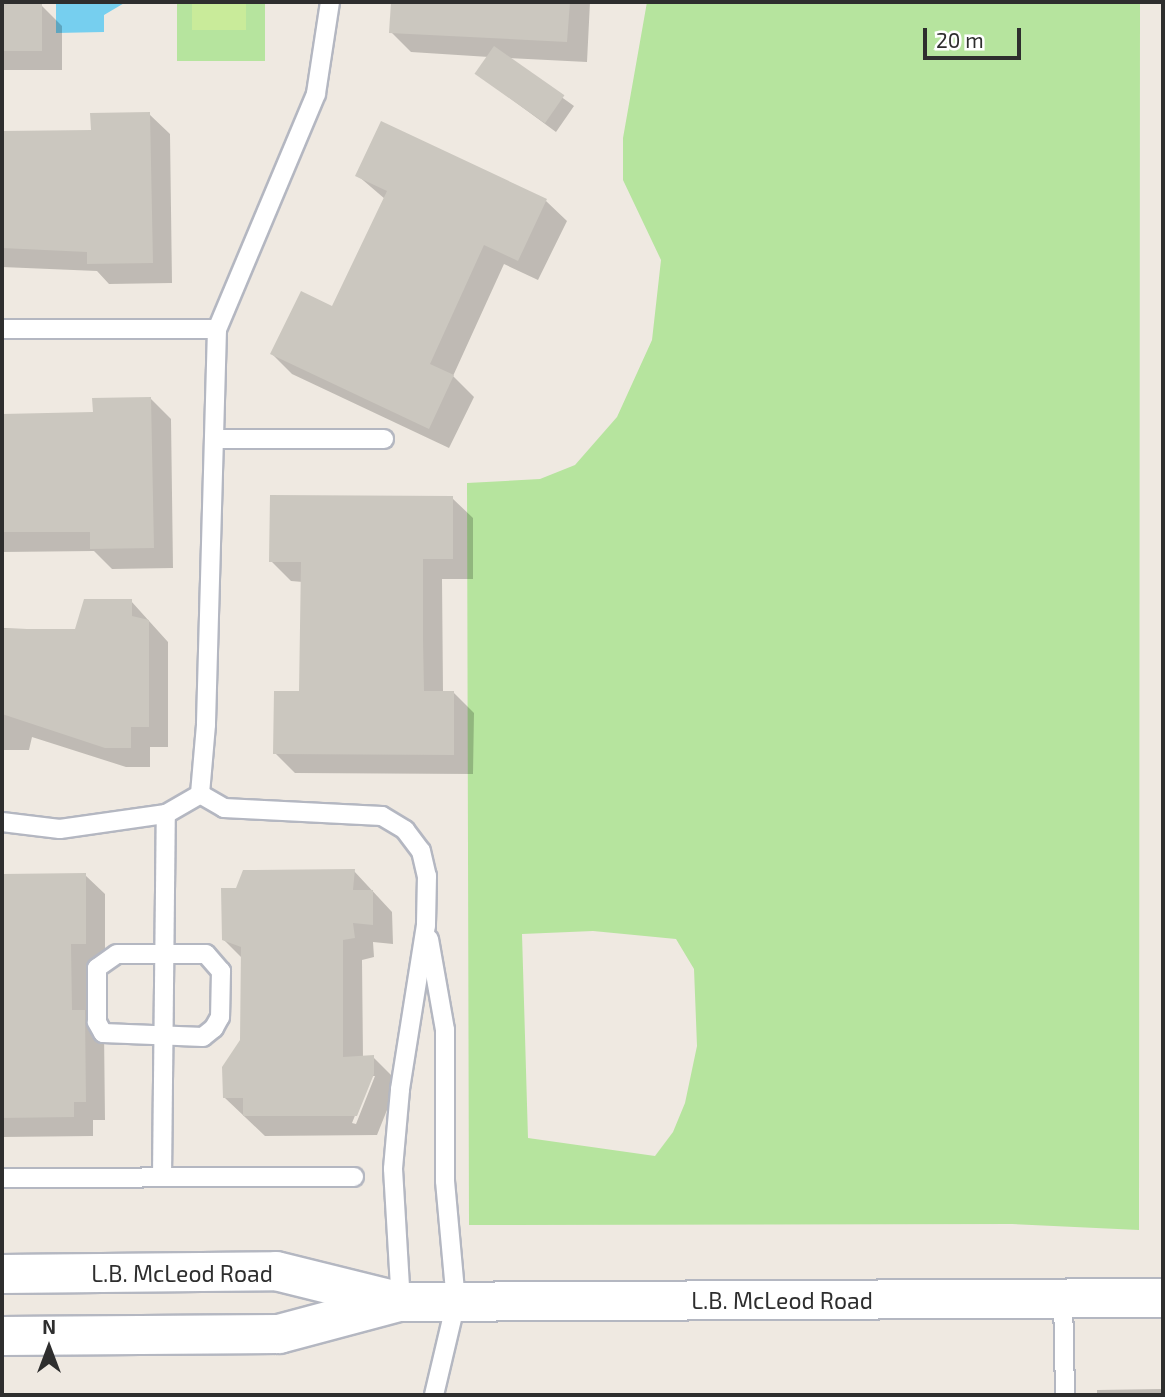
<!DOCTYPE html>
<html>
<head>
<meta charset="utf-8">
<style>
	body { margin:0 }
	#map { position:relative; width:1165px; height:1397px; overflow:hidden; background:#efe9e1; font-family:"Exo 2",sans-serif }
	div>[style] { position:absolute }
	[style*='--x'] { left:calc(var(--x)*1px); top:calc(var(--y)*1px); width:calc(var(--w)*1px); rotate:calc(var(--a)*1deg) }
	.green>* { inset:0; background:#b6e49e; transform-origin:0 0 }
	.pitch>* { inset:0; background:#c9eb9a; transform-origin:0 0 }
	.water>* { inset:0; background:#76cfef }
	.shadow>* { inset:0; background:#0003 }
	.building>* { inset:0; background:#cbc7bf; transform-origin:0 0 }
	.roads { filter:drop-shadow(2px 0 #b4b7c1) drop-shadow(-2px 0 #b4b7c1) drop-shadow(0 2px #b4b7c1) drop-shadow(0 -2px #b4b7c1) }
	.service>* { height:18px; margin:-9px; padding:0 9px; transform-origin:9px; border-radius:9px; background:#fff }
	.tertiary>* { height:38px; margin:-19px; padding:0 19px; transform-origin:19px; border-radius:19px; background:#fff }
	span { translate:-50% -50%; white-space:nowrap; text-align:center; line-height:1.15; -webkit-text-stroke:6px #fff; paint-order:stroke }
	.street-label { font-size:23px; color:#2e2e2e }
	.frame { position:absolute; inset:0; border:4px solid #2e2e2e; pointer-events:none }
	.north { position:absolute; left:14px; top:1313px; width:70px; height:70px; -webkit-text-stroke:5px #fff; paint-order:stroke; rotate:0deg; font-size:19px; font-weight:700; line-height:28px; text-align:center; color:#2e2e2e }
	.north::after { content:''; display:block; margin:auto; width:24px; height:32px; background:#2e2e2e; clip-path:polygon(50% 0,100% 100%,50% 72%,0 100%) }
	.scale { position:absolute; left:923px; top:28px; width:98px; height:32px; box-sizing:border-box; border:4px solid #2e2e2e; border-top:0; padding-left:9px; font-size:21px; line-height:24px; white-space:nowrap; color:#2e2e2e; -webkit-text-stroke:5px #fff; paint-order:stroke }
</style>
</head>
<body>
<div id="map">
	<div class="green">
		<i style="left:177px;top:2px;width:88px;height:59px"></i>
		<i style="clip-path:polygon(evenodd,647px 2px,1140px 2px,1139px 1230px,1012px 1224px,469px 1225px,467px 483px,540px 479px,575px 465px,617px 417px,652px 340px,661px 260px,623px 180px,623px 138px,647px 2px,593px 931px,676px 939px,694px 969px,697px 1046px,685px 1103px,673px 1132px,655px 1156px,528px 1138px,522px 934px,593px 931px)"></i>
	</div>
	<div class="pitch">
		<i style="left:192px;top:2px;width:54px;height:28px"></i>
	</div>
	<div class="water">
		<i style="clip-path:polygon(56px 2px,126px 2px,104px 15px,104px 32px,56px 33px)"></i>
	</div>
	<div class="shadow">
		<i style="clip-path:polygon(2px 2px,42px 6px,62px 26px,62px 70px,2px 70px)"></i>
		<i style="clip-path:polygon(393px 2px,590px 2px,587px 62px,507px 58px,574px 106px,556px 132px,477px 74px,489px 57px,411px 52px,391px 32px)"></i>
		<i style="clip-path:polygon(149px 114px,170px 134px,172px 283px,109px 284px,97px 271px,2px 267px,2px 132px,92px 132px)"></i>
		<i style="clip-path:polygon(382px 123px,546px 201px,567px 221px,538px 280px,504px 264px,453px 376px,474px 397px,449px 448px,292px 374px,272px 354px,332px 308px,385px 199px,357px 175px)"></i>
		<i style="clip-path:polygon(151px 399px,171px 419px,173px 568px,112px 569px,94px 551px,2px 552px,2px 416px,95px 414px)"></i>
		<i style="clip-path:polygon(452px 498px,473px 518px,473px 579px,442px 579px,443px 692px,453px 692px,474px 713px,473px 774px,295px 773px,275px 753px,301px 693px,303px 582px,291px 581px,271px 561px)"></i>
		<i style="clip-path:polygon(131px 601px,168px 642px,168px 747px,150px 747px,150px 767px,126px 767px,32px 737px,29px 750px,2px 750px,2px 628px,77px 631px)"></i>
		<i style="clip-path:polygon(evenodd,354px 871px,392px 912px,393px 944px,373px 942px,374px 957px,362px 960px,363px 1058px,373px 1057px,393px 1077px,393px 1095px,377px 1135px,265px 1136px,225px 1098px,242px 1040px,242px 958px,223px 939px,237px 889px,354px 871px,371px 1076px,375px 1076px,356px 1124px,352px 1123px,371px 1076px)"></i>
		<i style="clip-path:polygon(2px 875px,85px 875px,105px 894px,105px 963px,90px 963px,91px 1018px,104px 1031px,105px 1120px,93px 1120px,93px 1136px,2px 1137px)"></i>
		<i style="clip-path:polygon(1163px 1389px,1163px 1395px,1097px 1395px,1097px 1390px)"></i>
	</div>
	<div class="building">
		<i style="clip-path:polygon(391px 2px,570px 2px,567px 42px,389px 33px)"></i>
		<i style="left:2px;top:4px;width:40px;height:47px"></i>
		<i style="left:494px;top:46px;width:86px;height:34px;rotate:35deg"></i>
		<i style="clip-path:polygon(150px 112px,153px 263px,87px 264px,87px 252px,2px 248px,2px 131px,91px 130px,90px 113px)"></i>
		<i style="clip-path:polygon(381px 121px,547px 199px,518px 261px,484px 245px,430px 364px,454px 375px,429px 429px,270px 354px,301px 291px,332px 306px,387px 191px,355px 176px)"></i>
		<i style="clip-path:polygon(151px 397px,154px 548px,90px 549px,90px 532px,2px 532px,2px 414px,93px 412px,92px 398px)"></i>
		<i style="clip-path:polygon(270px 495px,453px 496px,453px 559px,423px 559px,423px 639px,424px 691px,454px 691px,454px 755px,273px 754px,274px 691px,299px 691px,301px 562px,269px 562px)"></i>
		<i style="clip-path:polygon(84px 599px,132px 599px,132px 616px,149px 620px,149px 727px,131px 727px,131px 748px,105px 748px,2px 714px,2px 629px,75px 629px)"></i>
		<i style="clip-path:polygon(355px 869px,353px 890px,373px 890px,373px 925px,353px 923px,355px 938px,343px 940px,343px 1057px,374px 1055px,374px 1074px,357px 1116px,243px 1116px,243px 1098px,223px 1098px,222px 1067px,240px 1040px,241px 947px,222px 940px,221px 888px,236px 888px,243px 870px)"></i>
		<i style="clip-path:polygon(86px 873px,86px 944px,71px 944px,72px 1010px,85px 1010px,86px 1102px,74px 1102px,74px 1117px,2px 1118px,2px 874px)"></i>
	</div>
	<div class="roads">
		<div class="service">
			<i style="--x:330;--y:2;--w:93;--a:98.7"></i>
			<i style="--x:316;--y:94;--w:255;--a:112.8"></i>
			<i style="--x:217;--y:329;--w:396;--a:91.6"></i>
			<i style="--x:206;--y:725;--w:69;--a:95"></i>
			<i style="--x:200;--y:794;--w:28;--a:30"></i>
			<i style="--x:224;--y:808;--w:158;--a:2.9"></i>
			<i style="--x:382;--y:816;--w:27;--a:31"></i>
			<i style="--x:405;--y:830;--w:26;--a:53"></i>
			<i style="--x:421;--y:851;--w:26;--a:77"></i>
			<i style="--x:427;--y:876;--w:49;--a:91.2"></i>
			<i style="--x:426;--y:925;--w:167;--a:99"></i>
			<i style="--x:400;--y:1090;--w:79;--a:95.1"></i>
			<i style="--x:393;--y:1169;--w:133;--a:86.6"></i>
			<i style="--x:2;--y:329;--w:215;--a:0"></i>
			<i style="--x:214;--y:439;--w:170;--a:0"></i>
			<i style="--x:2;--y:822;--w:58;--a:6.9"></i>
			<i style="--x:60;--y:829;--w:107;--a:-8.1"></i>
			<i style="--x:166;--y:814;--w:39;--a:-30"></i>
			<i style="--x:429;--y:939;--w:92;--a:80"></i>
			<i style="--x:445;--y:1030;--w:151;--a:90"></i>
			<i style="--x:445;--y:1181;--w:121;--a:84.8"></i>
			<i style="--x:456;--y:1302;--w:96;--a:103.3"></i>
			<i style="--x:117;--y:954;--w:89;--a:0"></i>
			<i style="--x:206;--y:954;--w:23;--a:49"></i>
			<i style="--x:221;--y:971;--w:46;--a:91.2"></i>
			<i style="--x:220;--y:1017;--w:13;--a:119"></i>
			<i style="--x:214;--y:1028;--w:14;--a:141"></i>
			<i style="--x:203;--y:1037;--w:100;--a:-177.7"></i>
			<i style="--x:103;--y:1033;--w:13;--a:-119"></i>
			<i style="--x:97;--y:1022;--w:54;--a:-90"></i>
			<i style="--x:97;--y:968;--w:24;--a:-35"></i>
			<i style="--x:162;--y:1177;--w:363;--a:-89.4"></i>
			<i style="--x:2;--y:1178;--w:352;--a:-0.2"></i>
			<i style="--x:1063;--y:1298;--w:97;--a:88.8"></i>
		</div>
		<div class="tertiary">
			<i style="--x:2;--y:1274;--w:274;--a:-0.6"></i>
			<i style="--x:276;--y:1271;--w:129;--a:13.9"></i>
			<i style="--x:401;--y:1302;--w:762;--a:-0.3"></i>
			<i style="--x:2;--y:1336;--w:277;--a:-0.4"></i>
			<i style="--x:279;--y:1334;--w:120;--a:-15"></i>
		</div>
	</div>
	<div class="street-label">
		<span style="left:182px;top:1273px">L.B. McLeod Road</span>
		<span style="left:782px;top:1300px">L.B. McLeod Road</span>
	</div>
	<div class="frame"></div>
	<div class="north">N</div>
	<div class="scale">20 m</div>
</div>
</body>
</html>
